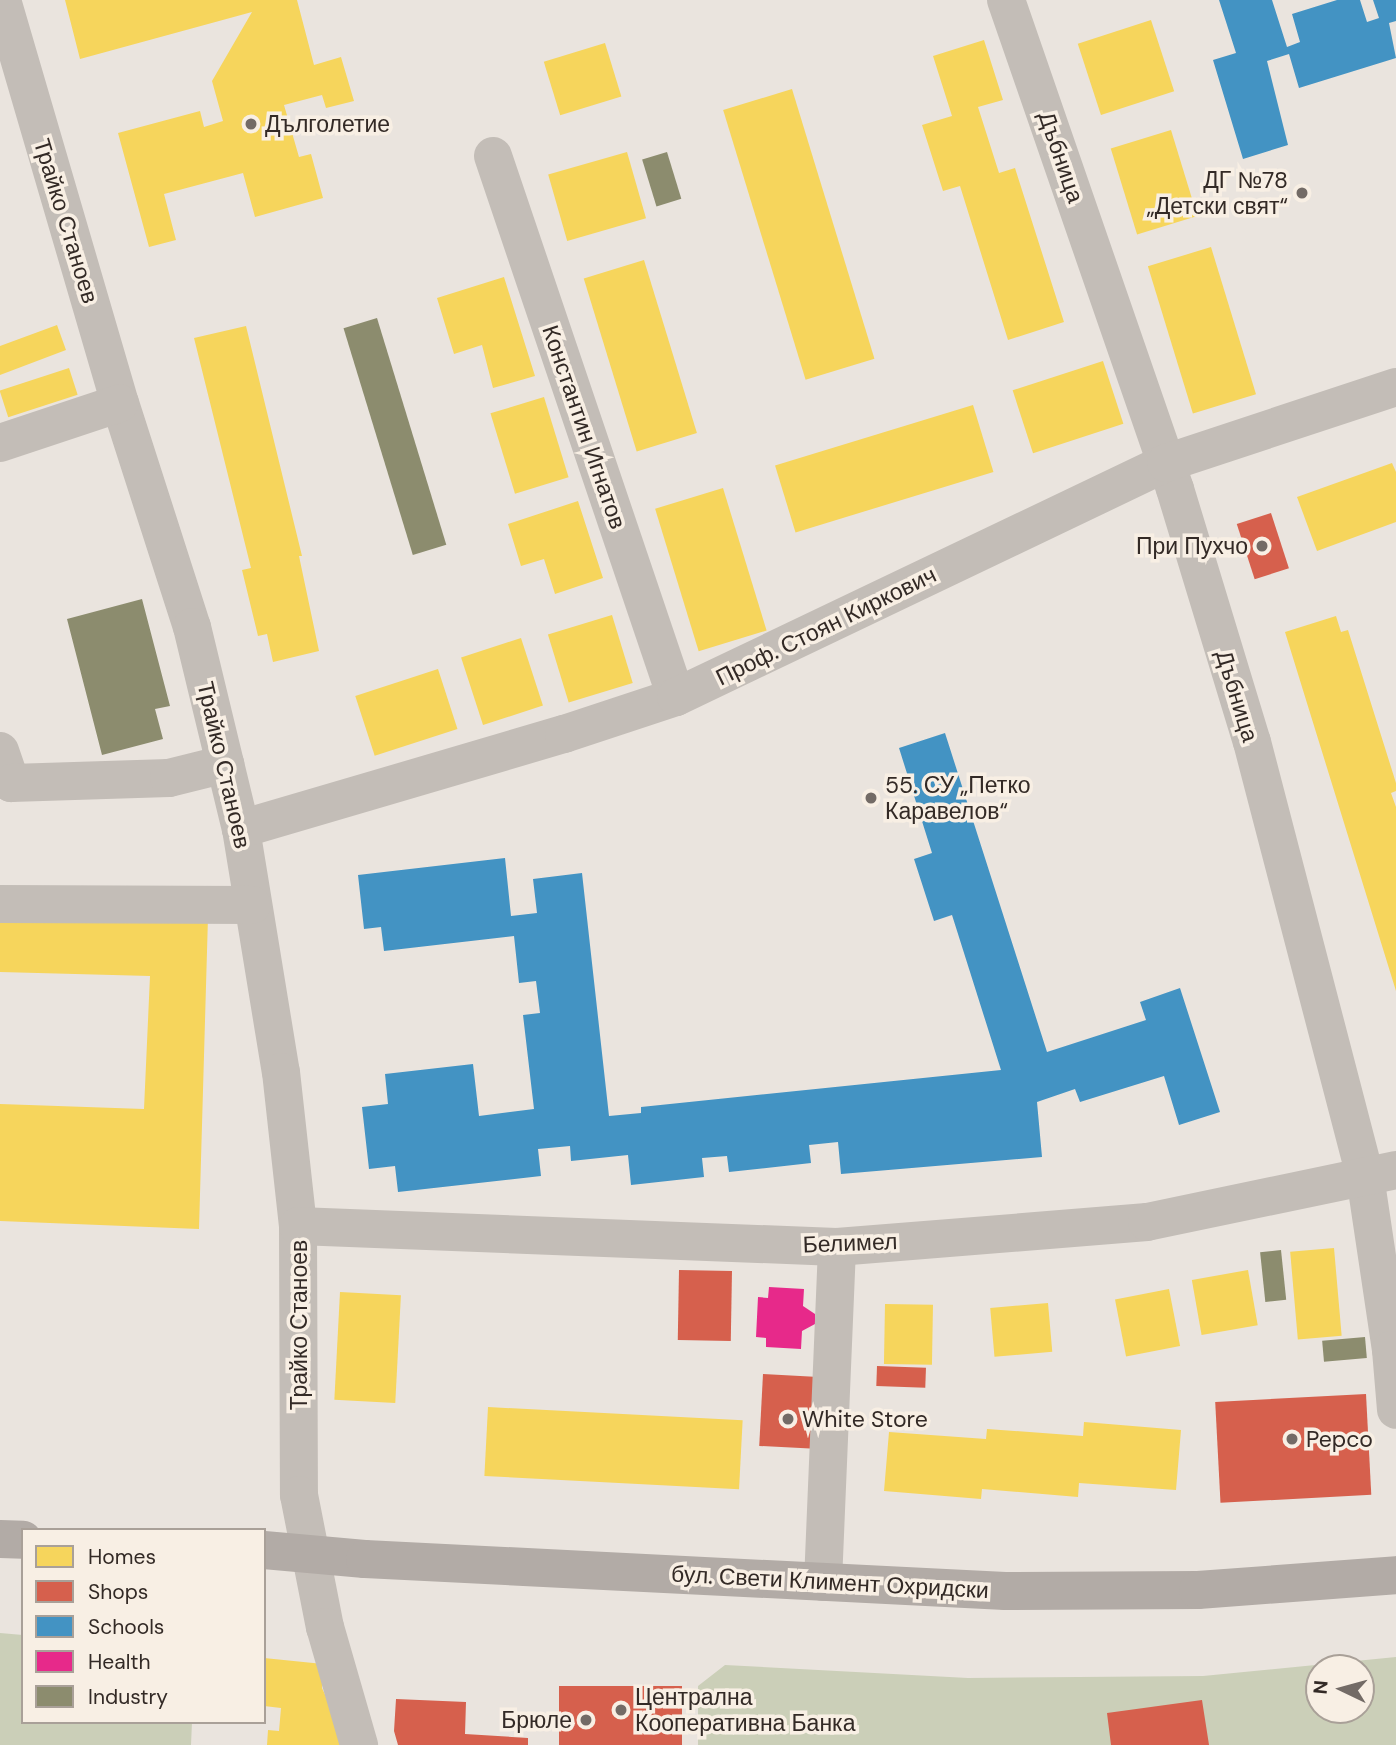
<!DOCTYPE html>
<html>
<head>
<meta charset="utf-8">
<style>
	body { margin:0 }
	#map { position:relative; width:1396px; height:1745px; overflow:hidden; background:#eae4de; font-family:"DM Sans",sans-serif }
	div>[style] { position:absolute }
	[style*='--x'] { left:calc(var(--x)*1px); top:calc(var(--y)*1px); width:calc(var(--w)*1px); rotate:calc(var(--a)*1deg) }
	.green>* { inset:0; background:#cbcfb8 }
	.homes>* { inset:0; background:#f6d55c; transform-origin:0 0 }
	.shops>* { inset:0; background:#d6604d; transform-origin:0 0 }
	.schools>* { inset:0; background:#4393c3 }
	.health>* { inset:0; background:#e7298a }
	.industry>* { inset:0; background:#8c8c6e; transform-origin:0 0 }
	.minor>* { height:38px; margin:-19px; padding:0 19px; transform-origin:19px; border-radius:19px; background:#c3bdb7 }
	.major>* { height:38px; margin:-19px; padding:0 19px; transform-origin:19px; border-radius:19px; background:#b2aba6 }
	.dots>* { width:19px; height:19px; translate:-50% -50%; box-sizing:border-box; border:4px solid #f8efe4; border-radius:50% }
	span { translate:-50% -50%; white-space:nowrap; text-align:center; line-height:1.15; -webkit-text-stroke:7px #f8efe4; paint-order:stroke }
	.poi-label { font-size:23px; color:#332a26 }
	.left { translate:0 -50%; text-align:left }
	.right { translate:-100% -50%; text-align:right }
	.street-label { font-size:23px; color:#332a26 }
	.legend { position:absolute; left:21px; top:1528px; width:245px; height:196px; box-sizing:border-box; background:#f8efe4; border:2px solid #a9a098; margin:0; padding:9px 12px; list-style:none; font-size:21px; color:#332a26 }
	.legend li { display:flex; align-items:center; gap:14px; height:35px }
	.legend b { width:35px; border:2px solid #a9a098 }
	.north { position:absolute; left:1305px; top:1654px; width:70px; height:70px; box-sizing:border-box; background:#f8efe4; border:2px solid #a9a098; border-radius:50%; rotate:275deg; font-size:19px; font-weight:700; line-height:28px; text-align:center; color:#332a26 }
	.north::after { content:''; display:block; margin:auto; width:24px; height:32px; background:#736b66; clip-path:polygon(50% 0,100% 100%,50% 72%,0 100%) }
</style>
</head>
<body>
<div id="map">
	<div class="green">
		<i style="clip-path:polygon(0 1633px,23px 1635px,23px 1722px,192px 1722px,191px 1745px,0 1745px)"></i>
		<i style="clip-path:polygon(evenodd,1396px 1657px,1396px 1745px,698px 1745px,698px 1686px,725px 1665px,968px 1678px,1203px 1676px,1396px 1657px,1319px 1668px,1361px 1668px,1361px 1710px,1319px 1710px,1319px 1668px)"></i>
	</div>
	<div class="homes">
		<i style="clip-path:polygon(65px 0,297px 0,314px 65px,341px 57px,354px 101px,326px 108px,322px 95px,284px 105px,299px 157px,311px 154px,323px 198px,255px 217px,243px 173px,164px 194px,176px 240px,149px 247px,118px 133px,200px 111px,204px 127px,223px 121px,212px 81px,252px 12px,80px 59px)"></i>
		<i style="left:1151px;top:20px;width:75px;height:77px;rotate:72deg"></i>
		<i style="clip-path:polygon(984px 40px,1003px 100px,978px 107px,999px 173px,1015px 168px,1064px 322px,1008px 340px,960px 186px,943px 191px,922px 125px,952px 116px,933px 56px)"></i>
		<i style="left:605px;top:43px;width:56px;height:64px;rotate:73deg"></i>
		<i style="left:792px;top:89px;width:282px;height:72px;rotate:73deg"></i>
		<i style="left:1171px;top:130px;width:90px;height:63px;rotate:73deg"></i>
		<i style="left:627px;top:152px;width:69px;height:82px;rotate:74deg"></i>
		<i style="left:1211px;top:247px;width:154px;height:66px;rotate:73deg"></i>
		<i style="left:644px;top:260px;width:181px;height:63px;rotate:73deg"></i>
		<i style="clip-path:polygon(504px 277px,535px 376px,493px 388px,482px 345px,454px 354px,437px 298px)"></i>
		<i style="clip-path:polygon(57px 325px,66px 350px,0 375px,0 346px)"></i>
		<i style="clip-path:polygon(246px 326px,302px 556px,299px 556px,319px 651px,273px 662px,267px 634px,258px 636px,242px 570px,251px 568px,194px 338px)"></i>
		<i style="left:1103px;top:361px;width:66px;height:95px;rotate:72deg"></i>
		<i style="left:69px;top:368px;width:28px;height:73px;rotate:72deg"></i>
		<i style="left:544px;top:397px;width:84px;height:56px;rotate:73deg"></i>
		<i style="left:973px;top:405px;width:70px;height:207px;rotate:73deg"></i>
		<i style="clip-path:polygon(1392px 463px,1396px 472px,1396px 522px,1317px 551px,1297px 497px)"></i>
		<i style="left:723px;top:488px;width:149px;height:71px;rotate:73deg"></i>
		<i style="clip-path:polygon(578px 501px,603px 578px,555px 594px,544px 559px,521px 566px,508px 524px)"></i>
		<i style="left:612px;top:615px;width:71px;height:67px;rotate:73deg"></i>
		<i style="clip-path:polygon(1336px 616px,1341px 632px,1348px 630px,1396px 783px,1396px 791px,1391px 793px,1396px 807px,1396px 991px,1285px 632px)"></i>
		<i style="left:521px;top:638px;width:71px;height:63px;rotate:72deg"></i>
		<i style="left:438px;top:669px;width:63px;height:87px;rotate:72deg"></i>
		<i style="clip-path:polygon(0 911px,208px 917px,199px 1229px,0 1221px,0 1104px,144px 1109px,150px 976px,0 972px)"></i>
		<i style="left:1334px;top:1248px;width:88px;height:44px;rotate:85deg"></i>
		<i style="left:1248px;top:1270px;width:56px;height:57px;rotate:80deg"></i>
		<i style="left:1169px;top:1289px;width:58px;height:55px;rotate:79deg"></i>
		<i style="left:340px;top:1292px;width:61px;height:108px;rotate:3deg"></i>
		<i style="left:1048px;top:1303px;width:49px;height:58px;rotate:85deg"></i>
		<i style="left:885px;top:1304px;width:48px;height:60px;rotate:1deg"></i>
		<i style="left:488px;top:1407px;width:255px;height:69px;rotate:3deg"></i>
		<i style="clip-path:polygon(1084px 1422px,1181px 1430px,1176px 1490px,1079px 1483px,1078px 1497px,982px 1489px,981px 1499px,884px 1491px,889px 1432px,986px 1439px,987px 1429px,1083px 1436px)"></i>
		<i style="clip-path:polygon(264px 1658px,323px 1664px,322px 1688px,348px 1745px,267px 1745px,268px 1730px,279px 1731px,281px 1708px,264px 1706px)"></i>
	</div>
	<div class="shops">
		<i style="left:1271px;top:513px;width:58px;height:36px;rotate:72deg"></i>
		<i style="left:679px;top:1270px;width:53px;height:70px;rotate:1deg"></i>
		<i style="left:877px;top:1366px;width:49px;height:20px;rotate:2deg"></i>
		<i style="left:763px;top:1374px;width:51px;height:72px;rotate:3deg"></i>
		<i style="left:1366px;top:1394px;width:101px;height:151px;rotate:87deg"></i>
		<i style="left:682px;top:1686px;width:59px;height:123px;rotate:90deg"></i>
		<i style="clip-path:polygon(396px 1699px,466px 1702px,465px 1734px,528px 1738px,528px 1745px,398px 1745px,394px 1731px)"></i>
		<i style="clip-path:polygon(1202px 1700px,1209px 1745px,1111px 1745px,1107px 1713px)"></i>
	</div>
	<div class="schools">
		<i style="clip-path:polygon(1219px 0,1272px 0,1287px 47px,1300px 42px,1292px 14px,1337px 0,1360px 0,1367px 22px,1379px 18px,1373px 0,1396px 0,1396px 21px,1389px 23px,1396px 58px,1299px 88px,1289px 54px,1267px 61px,1288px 145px,1243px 159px,1213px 60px,1236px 53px)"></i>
		<i style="clip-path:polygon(945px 733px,1047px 1052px,1146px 1020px,1140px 1002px,1180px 988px,1220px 1112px,1179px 1125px,1164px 1076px,1080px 1102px,1075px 1089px,1037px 1102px,1042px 1157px,841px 1174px,838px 1142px,809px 1145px,811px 1163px,729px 1172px,727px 1156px,702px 1158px,704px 1177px,631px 1185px,628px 1155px,571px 1161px,570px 1146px,538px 1149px,541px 1176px,398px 1192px,395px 1166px,369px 1169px,362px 1107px,388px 1104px,385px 1074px,473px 1064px,479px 1116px,534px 1109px,523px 1015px,540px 1013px,536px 981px,519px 983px,514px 936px,384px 951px,381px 927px,364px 929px,358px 875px,505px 858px,511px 916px,537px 913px,533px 879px,582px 873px,609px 1116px,641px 1113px,641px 1107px,1001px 1070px,952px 915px,934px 921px,914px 859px,932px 853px,899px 748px)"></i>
	</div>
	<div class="health">
		<i style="clip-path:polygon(769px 1287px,804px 1289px,803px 1306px,815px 1314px,815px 1324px,802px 1331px,801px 1349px,766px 1347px,766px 1338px,756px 1337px,758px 1297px,768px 1298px)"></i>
	</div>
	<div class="industry">
		<i style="left:667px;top:152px;width:49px;height:26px;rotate:73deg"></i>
		<i style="left:377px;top:318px;width:237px;height:35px;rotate:73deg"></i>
		<i style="clip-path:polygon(142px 599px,170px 706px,155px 709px,163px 739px,102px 755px,67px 619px)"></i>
		<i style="left:1281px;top:1250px;width:50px;height:21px;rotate:84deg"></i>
		<i style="left:1365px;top:1337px;width:21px;height:43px;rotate:85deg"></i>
	</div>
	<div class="minor">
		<i style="--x:2;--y:0;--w:420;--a:73.7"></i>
		<i style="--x:120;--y:403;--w:235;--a:72.2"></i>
		<i style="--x:192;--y:627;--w:208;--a:76.4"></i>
		<i style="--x:241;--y:829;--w:246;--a:80.7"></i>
		<i style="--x:281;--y:1072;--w:155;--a:83.7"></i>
		<i style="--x:298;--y:1226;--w:269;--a:89.8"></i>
		<i style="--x:299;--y:1495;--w:135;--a:78.9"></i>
		<i style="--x:325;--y:1627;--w:123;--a:73.9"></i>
		<i style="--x:1006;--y:0;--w:517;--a:70.93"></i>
		<i style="--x:1175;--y:489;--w:264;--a:73.1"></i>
		<i style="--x:1252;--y:742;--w:448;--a:75.4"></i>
		<i style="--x:1365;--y:1176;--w:176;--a:81.5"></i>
		<i style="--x:1391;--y:1350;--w:60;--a:85.2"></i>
		<i style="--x:493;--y:156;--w:571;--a:71.31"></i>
		<i style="--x:0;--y:443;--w:126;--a:-18.4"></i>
		<i style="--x:0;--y:751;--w:34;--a:71"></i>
		<i style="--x:11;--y:783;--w:158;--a:-1.8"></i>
		<i style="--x:169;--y:778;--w:58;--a:-14"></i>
		<i style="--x:241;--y:829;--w:337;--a:-16.4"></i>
		<i style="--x:564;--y:734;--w:118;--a:-18.3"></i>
		<i style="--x:676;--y:697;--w:543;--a:-25.53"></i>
		<i style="--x:1166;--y:463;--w:242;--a:-18.3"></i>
		<i style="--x:0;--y:904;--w:252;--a:0.2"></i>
		<i style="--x:298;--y:1226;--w:539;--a:2.23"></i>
		<i style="--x:837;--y:1247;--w:311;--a:-4.6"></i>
		<i style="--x:1147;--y:1222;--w:254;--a:-11.8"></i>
		<i style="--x:823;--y:1582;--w:335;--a:-87.6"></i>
	</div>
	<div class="major">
		<i style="--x:0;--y:1539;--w:23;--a:2"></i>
		<i style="--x:264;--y:1550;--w:101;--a:5.1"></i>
		<i style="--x:365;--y:1559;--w:641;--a:2.86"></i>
		<i style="--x:1005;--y:1591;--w:193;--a:-0.3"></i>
		<i style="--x:1198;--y:1590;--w:199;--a:-4.3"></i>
	</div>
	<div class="dots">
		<i style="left:251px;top:124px;background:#736b66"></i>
		<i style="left:1302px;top:193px;background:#736b66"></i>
		<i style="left:1262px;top:546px;background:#736b66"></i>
		<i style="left:871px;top:798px;background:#736b66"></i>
		<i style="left:788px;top:1419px;background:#736b66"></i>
		<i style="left:1292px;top:1439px;background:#736b66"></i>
		<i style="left:621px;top:1710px;background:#736b66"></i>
		<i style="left:586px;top:1720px;background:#736b66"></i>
	</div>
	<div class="poi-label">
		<span class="left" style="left:265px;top:124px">Дълголетие</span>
		<span class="right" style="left:1288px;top:193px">ДГ №78<br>„Детски свят“</span>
		<span class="right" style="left:1248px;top:546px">При Пухчо</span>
		<span class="left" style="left:885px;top:798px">55. СУ „Петко<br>Каравелов“</span>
		<span class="left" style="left:802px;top:1419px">White Store</span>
		<span class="left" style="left:1306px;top:1439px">Pepco</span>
		<span class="left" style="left:635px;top:1710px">Централна<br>Кооперативна Банка</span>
		<span class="right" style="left:572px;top:1720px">Брюле</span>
	</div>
	<div class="street-label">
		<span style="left:1061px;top:157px;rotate:71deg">Дъбница</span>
		<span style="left:66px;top:221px;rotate:73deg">Трайко Станоев</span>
		<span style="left:584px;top:427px;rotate:71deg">Константин Игнатов</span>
		<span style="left:826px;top:626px;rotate:-26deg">Проф. Стоян Киркович</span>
		<span style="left:1237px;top:696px;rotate:73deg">Дъбница</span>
		<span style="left:224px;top:765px;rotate:77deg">Трайко Станоев</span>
		<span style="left:850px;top:1243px;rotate:-2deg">Белимел</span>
		<span style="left:299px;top:1325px;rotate:-90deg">Трайко Станоев</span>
		<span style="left:830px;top:1582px;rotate:3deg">бул. Свети Климент Охридски</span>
	</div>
	<ul class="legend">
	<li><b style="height:19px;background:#f6d55c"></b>Homes</li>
	<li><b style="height:19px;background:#d6604d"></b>Shops</li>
	<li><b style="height:19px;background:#4393c3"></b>Schools</li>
	<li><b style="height:19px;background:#e7298a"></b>Health</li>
	<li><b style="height:19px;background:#8c8c6e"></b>Industry</li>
	</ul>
	<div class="north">N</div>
</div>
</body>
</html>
